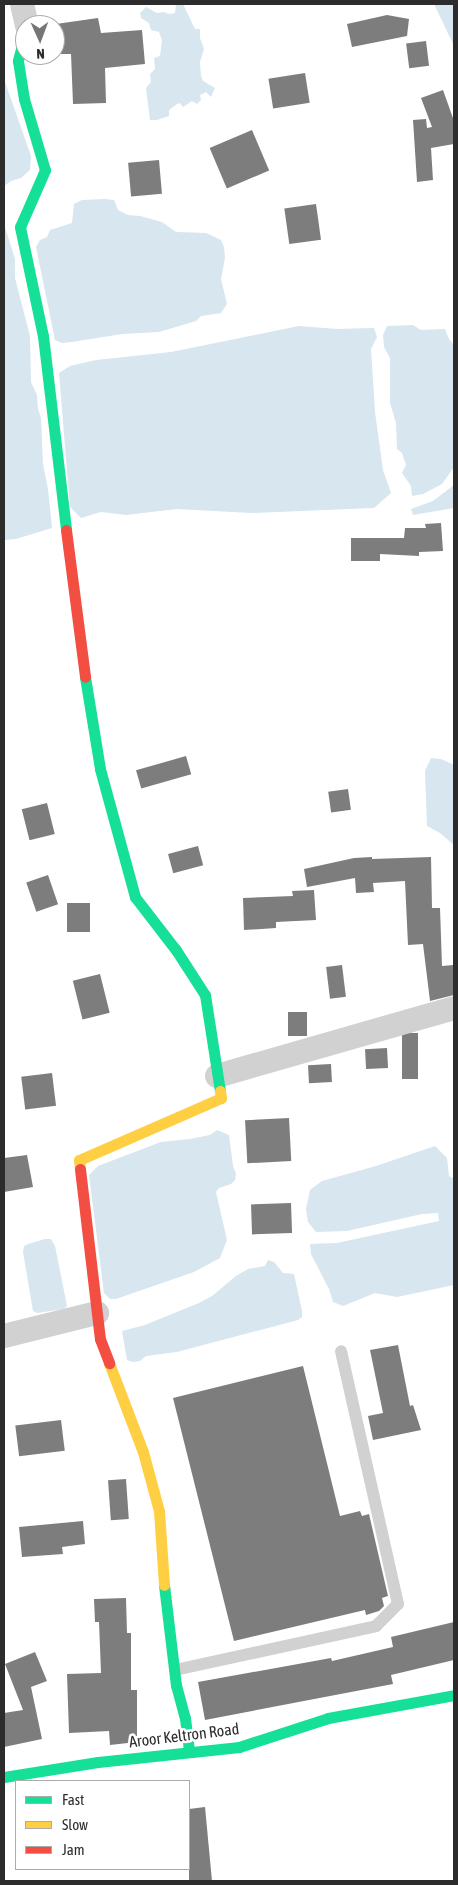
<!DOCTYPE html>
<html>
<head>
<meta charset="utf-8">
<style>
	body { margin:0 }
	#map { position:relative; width:458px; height:1885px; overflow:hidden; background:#fff; font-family:"Asap Condensed",sans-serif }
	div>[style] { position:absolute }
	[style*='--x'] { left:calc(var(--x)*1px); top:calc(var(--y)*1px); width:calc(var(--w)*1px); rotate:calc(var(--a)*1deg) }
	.water>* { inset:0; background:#d7e6ef }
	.building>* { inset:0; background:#7d7d7d; transform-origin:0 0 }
	.lane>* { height:12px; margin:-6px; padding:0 6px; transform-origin:6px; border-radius:6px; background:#d1d1d1 }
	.street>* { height:24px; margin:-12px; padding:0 12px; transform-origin:12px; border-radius:12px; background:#d1d1d1 }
	.fast>* { height:11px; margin:-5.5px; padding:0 5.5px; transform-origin:5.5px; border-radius:5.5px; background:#16e098 }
	.slow>* { height:11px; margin:-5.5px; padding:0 5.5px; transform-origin:5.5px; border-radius:5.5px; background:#ffcf43 }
	.jam>* { height:11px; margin:-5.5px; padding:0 5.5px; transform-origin:5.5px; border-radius:5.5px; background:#f24e42 }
	span { translate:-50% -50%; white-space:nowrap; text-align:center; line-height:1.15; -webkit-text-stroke:5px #fff; paint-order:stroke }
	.street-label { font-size:16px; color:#2c2c2c }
	.frame { position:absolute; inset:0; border:5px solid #2c2c2c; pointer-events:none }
	.legend { position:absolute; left:15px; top:1780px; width:175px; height:90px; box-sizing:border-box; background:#fff; border:1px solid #ababab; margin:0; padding:6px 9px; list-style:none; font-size:15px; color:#2c2c2c }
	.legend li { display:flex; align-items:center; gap:10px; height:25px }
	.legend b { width:25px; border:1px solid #ababab }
	.north { position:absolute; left:15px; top:15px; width:50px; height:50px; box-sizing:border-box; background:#fff; border:1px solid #ababab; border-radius:50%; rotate:178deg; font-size:14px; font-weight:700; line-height:20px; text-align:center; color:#2c2c2c }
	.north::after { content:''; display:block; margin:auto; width:18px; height:22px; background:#767676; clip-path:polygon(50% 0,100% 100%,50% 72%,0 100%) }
</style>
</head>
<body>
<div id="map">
	<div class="water">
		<i style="clip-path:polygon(176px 4px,183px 4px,195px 29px,200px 29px,200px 38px,204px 49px,200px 62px,201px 76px,203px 81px,215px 88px,211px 97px,206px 92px,200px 95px,201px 100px,197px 104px,192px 101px,183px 107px,180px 103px,177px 104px,169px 110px,169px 116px,157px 120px,150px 120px,146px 88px,151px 82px,150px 74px,155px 69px,154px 58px,160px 56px,162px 40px,159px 32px,151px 30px,149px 23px,141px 18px,140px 13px,146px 7px,157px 13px,164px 12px,169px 14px,175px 13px)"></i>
		<i style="clip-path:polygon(434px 4px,454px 4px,454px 46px)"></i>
		<i style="clip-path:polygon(4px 79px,31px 156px,30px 170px,21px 178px,11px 181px,4px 186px)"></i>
		<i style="clip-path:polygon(105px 199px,114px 200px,118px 210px,128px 215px,140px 216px,162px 222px,176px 232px,206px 233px,221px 240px,224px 247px,225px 258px,221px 279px,227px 304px,221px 313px,201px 316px,196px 321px,159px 332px,122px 334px,72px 342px,62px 343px,55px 340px,36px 247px,40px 240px,47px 237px,50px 230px,72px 223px,74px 204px,82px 200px)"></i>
		<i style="clip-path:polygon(4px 224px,15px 259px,15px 278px,30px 336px,31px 382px,37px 395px,38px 409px,41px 418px,43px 464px,48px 489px,52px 528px,16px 539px,4px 540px)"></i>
		<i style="clip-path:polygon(413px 325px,421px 330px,445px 329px,449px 339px,454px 345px,454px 467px,442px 484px,423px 494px,412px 496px,411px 486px,402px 473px,406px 465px,402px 453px,397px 449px,396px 423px,390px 403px,390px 358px,384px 347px,383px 335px,387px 326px)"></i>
		<i style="clip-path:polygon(299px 326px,337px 329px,374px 328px,377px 337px,371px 349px,375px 412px,383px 470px,391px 493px,374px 508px,251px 513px,177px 509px,126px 515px,101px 512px,81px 518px,70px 507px,59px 373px,70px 366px,96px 360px,171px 352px)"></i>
		<i style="clip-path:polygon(454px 485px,454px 508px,413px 515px,411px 509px,433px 501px)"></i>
		<i style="clip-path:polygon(431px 758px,441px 759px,454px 765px,454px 845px,440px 833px,427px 826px,425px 771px)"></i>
		<i style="clip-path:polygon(217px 1130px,229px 1135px,233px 1166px,236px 1174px,235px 1180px,231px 1184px,219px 1188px,216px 1192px,227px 1240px,220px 1258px,194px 1272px,116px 1299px,110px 1299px,104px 1293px,89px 1175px,98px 1166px,161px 1142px,190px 1139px,210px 1135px)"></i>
		<i style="clip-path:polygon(435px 1146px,447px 1158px,449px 1176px,454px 1179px,454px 1285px,397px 1297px,375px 1293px,343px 1306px,333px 1302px,329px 1289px,311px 1254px,310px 1244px,337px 1243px,439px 1221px,438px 1213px,422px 1214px,347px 1231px,316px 1232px,308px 1222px,306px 1209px,310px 1190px,322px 1181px,376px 1166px)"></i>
		<i style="clip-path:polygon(45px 1239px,51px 1239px,55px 1246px,67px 1306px,64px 1309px,37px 1313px,33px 1311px,23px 1252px,24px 1246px,28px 1244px)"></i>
		<i style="clip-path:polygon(268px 1260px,274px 1262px,283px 1273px,294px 1274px,302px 1311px,302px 1317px,298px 1320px,177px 1352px,146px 1356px,140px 1361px,133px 1362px,127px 1360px,122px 1331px,145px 1325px,199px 1303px,212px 1296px,236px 1276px,248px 1269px,265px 1266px)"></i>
	</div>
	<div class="building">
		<i style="clip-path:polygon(387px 15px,409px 19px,407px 36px,352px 47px,347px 24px)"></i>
		<i style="clip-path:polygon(98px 18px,101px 33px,142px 30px,145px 64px,105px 68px,106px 103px,73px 104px,71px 54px,61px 54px,56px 24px)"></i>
		<i style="left:426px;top:41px;width:25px;height:20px;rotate:83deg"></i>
		<i style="left:305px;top:73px;width:30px;height:37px;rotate:81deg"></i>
		<i style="clip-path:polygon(443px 90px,454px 121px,454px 144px,431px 148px,433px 180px,417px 182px,413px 120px,426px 119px,427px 128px,432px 127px,421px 98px)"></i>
		<i style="left:252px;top:130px;width:44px;height:46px;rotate:67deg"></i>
		<i style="left:159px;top:160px;width:34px;height:31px;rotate:85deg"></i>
		<i style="left:316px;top:204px;width:36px;height:32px;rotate:82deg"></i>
		<i style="clip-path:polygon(441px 523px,443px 551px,419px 552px,419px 556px,380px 554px,380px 561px,351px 561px,351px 538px,404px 538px,405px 528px,426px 528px,425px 524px)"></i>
		<i style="left:186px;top:756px;width:19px;height:52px;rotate:74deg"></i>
		<i style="left:348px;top:789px;width:21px;height:20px;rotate:82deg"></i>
		<i style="left:47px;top:803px;width:32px;height:26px;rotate:76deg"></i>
		<i style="left:198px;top:846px;width:20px;height:31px;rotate:75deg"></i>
		<i style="clip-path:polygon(372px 857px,372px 859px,431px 857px,432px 908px,440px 908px,442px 966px,453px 965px,454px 995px,430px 1001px,423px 944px,408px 945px,405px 881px,373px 883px,374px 892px,356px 893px,355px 878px,307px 887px,304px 869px,354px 858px)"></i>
		<i style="left:48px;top:875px;width:31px;height:23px;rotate:71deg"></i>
		<i style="clip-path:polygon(314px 890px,316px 920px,276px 922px,276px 928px,244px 930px,243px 898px,293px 896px,292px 891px)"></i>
		<i style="left:67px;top:903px;width:23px;height:29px"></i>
		<i style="left:342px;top:965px;width:32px;height:16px;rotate:83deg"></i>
		<i style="left:100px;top:974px;width:40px;height:28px;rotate:76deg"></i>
		<i style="left:288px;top:1012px;width:19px;height:24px"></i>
		<i style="left:418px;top:1033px;width:46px;height:16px;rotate:90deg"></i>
		<i style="left:387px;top:1048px;width:20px;height:22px;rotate:87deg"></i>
		<i style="left:331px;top:1064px;width:18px;height:23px;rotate:87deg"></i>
		<i style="left:52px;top:1073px;width:33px;height:31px;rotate:83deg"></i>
		<i style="left:289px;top:1118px;width:43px;height:44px;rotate:87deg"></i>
		<i style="clip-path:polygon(27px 1155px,33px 1187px,4px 1192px,4px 1158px)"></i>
		<i style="left:291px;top:1203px;width:30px;height:40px;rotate:88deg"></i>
		<i style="clip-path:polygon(398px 1345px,410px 1406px,413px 1405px,421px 1430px,373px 1440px,368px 1416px,383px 1413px,370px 1350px)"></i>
		<i style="clip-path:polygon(303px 1366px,340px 1516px,360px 1511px,362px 1516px,369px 1514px,388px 1596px,382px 1598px,384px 1606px,379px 1611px,366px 1615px,365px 1610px,234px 1641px,173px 1398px)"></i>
		<i style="left:61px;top:1420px;width:31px;height:46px;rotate:83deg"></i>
		<i style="left:126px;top:1479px;width:40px;height:18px;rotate:86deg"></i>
		<i style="clip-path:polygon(83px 1521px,85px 1544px,62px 1547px,63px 1554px,22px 1557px,19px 1527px)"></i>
		<i style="clip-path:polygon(126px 1598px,127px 1633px,131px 1633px,131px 1690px,137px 1690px,137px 1742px,110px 1745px,109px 1731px,69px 1733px,67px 1674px,101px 1673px,99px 1622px,95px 1622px,94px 1599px)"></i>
		<i style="clip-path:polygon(454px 1622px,454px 1660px,391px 1675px,393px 1684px,205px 1720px,198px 1682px,331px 1658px,332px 1661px,393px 1647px,391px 1637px)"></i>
		<i style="clip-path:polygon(35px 1652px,47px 1681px,31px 1687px,42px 1739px,4px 1747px,4px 1713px,23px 1710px,5px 1664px)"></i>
		<i style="clip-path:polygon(205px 1807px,212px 1881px,189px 1881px,189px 1809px)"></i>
	</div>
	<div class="lane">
		<i style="--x:175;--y:1670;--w:206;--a:-12.3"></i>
		<i style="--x:376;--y:1626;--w:31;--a:-45"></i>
		<i style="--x:398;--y:1604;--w:259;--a:-102.7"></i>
	</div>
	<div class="street">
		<i style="--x:22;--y:4;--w:22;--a:77"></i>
		<i style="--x:217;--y:1076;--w:247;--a:-16"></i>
		<i style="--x:4;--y:1336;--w:96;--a:-13.9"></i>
	</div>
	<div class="fast">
		<i style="--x:25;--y:34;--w:28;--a:105"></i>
		<i style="--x:18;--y:61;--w:38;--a:81"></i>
		<i style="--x:24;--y:99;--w:74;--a:73.5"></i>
		<i style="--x:45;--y:170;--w:62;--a:113.7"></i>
		<i style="--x:20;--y:227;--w:111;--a:78.1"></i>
		<i style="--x:43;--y:336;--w:195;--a:83.2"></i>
		<i style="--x:85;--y:677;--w:93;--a:80.7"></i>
		<i style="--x:100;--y:769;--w:133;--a:74.7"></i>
		<i style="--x:135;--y:897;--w:67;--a:52.3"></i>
		<i style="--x:176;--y:950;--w:54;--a:57.2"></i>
		<i style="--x:205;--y:995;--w:97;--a:81.1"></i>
		<i style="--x:164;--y:1585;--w:101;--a:83.2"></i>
		<i style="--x:176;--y:1685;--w:34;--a:75"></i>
		<i style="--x:185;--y:1718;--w:34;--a:83"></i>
		<i style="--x:4;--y:1777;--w:95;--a:-9.1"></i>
		<i style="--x:98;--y:1762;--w:142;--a:-6.1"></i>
		<i style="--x:239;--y:1747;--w:94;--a:-18"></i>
		<i style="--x:328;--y:1718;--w:128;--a:-10.3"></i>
	</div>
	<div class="slow">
		<i style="--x:80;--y:1169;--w:9;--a:-96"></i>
		<i style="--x:79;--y:1160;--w:155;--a:-23.6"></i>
		<i style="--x:221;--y:1098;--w:7;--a:-98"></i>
		<i style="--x:109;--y:1363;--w:95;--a:69.1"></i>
		<i style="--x:143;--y:1452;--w:61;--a:74.8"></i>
		<i style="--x:159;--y:1511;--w:74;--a:86.1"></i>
	</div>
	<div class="jam">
		<i style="--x:66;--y:530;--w:148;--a:82.6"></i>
		<i style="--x:80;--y:1169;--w:171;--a:83.3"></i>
		<i style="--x:100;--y:1339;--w:26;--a:69"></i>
	</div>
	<div class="street-label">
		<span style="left:184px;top:1735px;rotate:-7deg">Aroor Keltron Road</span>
	</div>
	<div class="frame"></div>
	<ul class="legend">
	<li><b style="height:6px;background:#16e098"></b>Fast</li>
	<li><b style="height:6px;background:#ffcf43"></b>Slow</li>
	<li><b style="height:6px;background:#f24e42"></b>Jam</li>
	</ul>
	<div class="north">N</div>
</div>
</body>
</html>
